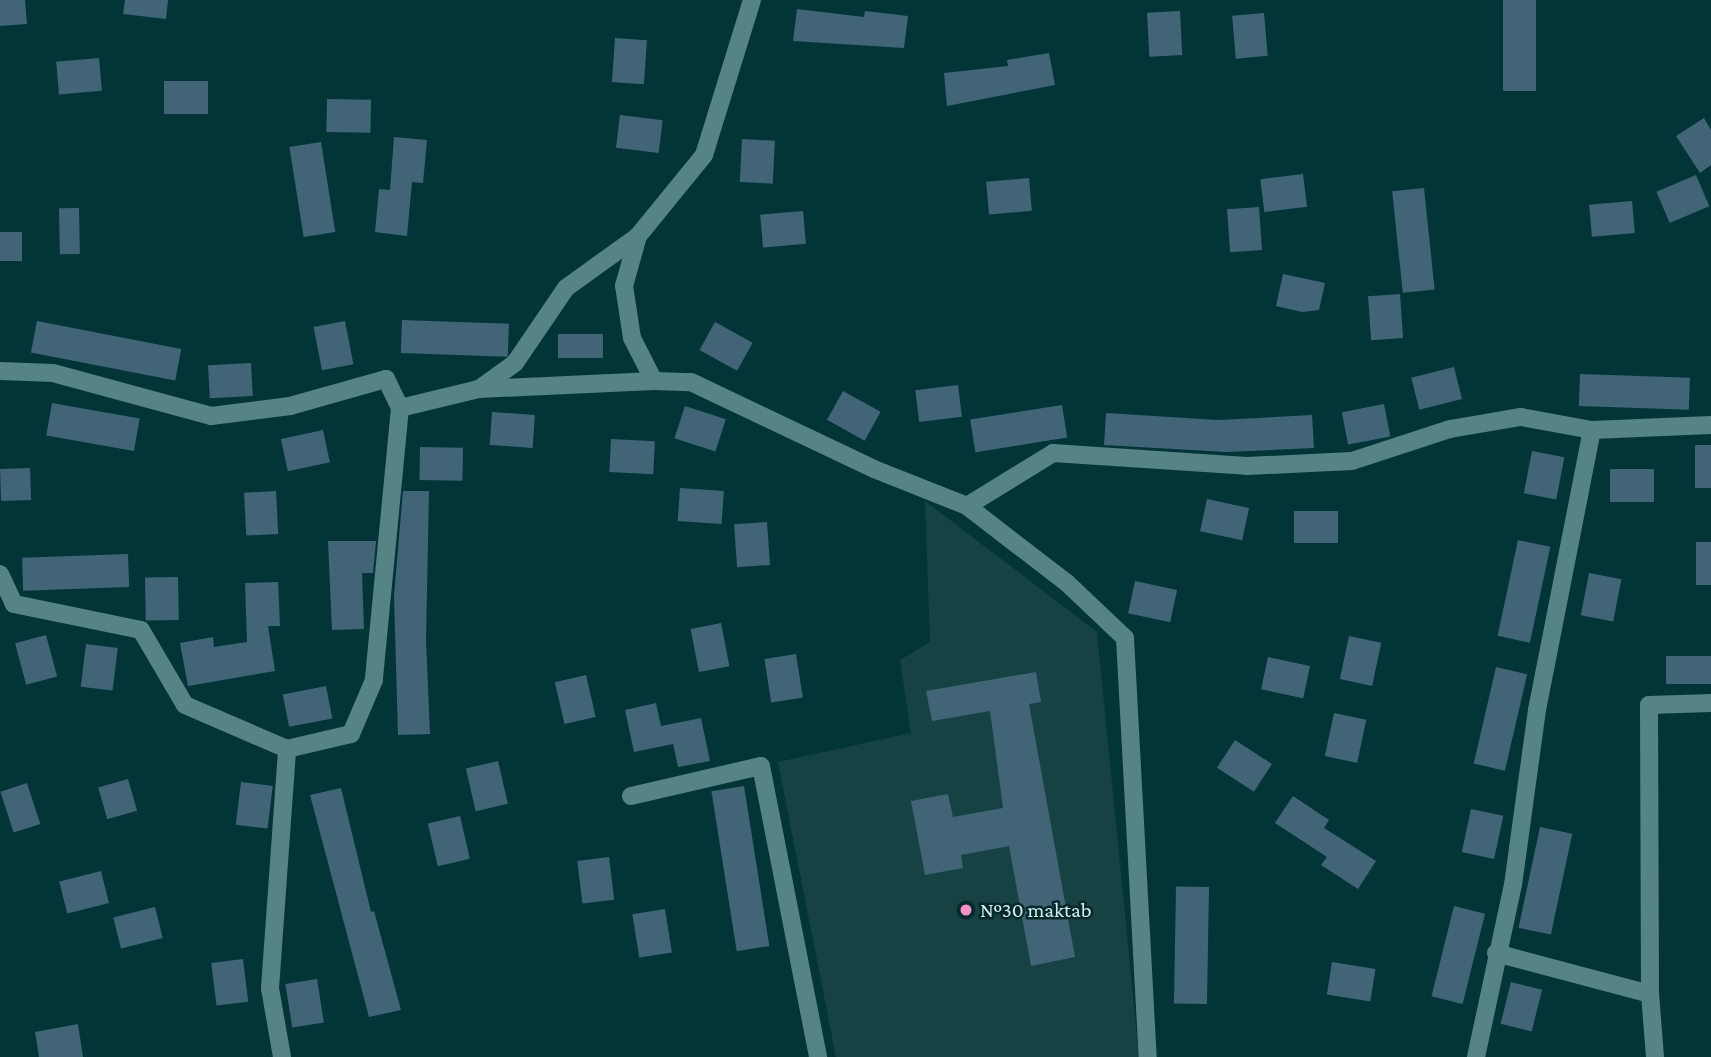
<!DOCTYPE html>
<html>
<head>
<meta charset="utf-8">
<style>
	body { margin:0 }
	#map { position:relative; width:1711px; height:1057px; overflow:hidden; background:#033538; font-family:"Crimson Pro",serif }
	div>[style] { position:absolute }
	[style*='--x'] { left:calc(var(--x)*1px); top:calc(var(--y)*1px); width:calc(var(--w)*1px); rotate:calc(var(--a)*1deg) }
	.built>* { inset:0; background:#174244 }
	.building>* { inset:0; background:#416576; transform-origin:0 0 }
	.minor>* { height:18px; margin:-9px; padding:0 9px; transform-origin:9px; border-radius:9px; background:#568386 }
	.dots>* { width:19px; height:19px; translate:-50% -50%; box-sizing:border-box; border:4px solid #062a2c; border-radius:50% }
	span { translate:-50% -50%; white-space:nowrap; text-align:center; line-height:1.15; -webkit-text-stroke:5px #062a2c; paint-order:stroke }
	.poi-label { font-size:21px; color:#d6edee }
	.left { translate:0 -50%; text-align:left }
</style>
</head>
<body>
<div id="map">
	<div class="built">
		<i style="clip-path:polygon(925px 501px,1097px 632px,1139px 1057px,836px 1057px,778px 762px,911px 733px,900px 660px,930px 642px)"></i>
	</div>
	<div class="building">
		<i style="clip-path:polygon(0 0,25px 0,27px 24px,0 26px)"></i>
		<i style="clip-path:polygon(125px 0,168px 0,166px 19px,123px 14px)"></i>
		<i style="left:1503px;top:0;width:33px;height:91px"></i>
		<i style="clip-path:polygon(797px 9px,864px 17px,865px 11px,908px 16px,904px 48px,793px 41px)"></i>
		<i style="left:1180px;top:11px;width:44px;height:33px;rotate:87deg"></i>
		<i style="left:1264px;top:13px;width:43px;height:32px;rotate:85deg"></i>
		<i style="left:615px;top:38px;width:32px;height:44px;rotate:4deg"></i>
		<i style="clip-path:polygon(1049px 53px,1055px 85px,947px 106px,944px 73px,1008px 66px,1007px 60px)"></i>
		<i style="left:99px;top:58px;width:33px;height:43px;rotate:85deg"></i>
		<i style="left:208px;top:81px;width:33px;height:44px;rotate:90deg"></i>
		<i style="left:327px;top:99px;width:44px;height:33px;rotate:1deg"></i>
		<i style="left:620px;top:115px;width:43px;height:33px;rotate:7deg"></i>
		<i style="clip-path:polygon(1704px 118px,1711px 130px,1711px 165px,1700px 173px,1676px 136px)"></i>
		<i style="clip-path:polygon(394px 137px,427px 140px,423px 183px,412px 182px,407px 236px,375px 232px,379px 189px,390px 190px)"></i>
		<i style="left:742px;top:139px;width:33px;height:43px;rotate:3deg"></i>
		<i style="left:321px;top:142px;width:91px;height:32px;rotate:81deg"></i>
		<i style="left:1303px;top:174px;width:33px;height:43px;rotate:83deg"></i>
		<i style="left:1696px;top:175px;width:34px;height:43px;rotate:67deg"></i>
		<i style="left:1029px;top:178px;width:33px;height:43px;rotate:85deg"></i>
		<i style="left:1424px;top:188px;width:102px;height:32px;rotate:84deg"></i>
		<i style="left:1632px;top:201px;width:32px;height:43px;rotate:85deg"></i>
		<i style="left:1259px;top:207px;width:43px;height:32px;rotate:86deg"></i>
		<i style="left:79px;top:208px;width:46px;height:20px;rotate:89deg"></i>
		<i style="left:803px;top:211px;width:33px;height:43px;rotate:85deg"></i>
		<i style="left:0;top:232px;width:22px;height:29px"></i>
		<i style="clip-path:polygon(1283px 274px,1325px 283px,1319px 310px,1302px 312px,1276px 306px)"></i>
		<i style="left:1400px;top:294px;width:44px;height:32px;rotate:86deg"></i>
		<i style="left:402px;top:320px;width:107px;height:33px;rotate:2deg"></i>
		<i style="left:37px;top:321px;width:147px;height:32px;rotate:11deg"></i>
		<i style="left:345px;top:321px;width:44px;height:32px;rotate:79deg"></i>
		<i style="left:715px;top:322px;width:43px;height:32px;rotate:29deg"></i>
		<i style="left:603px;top:334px;width:24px;height:45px;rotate:90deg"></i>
		<i style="left:251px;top:363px;width:33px;height:43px;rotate:87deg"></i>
		<i style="left:1454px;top:367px;width:33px;height:44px;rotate:76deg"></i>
		<i style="left:1580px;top:374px;width:110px;height:32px;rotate:2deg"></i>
		<i style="left:958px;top:385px;width:32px;height:43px;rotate:83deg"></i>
		<i style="left:843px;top:391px;width:43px;height:33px;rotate:29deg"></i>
		<i style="left:52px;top:403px;width:89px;height:33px;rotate:10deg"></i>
		<i style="left:1384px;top:404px;width:33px;height:43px;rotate:79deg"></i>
		<i style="left:1062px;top:405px;width:33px;height:93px;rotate:81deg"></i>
		<i style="left:685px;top:406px;width:43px;height:34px;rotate:18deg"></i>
		<i style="left:492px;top:412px;width:43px;height:33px;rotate:4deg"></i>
		<i style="clip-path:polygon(1106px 413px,1218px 420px,1312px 415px,1314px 448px,1226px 452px,1104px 445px)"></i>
		<i style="left:323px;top:430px;width:33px;height:43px;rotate:78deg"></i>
		<i style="left:611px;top:439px;width:44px;height:33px;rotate:3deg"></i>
		<i style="left:1695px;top:445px;width:16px;height:43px"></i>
		<i style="left:420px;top:447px;width:43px;height:33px;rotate:1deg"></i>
		<i style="left:1532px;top:451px;width:33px;height:43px;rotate:11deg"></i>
		<i style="left:30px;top:468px;width:32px;height:30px;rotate:88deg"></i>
		<i style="left:1610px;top:469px;width:44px;height:33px"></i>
		<i style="left:680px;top:488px;width:44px;height:33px;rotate:4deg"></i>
		<i style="left:276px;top:491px;width:43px;height:32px;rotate:87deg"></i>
		<i style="clip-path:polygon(403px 491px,429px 491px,426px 640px,430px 734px,398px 735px,394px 596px)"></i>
		<i style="left:1207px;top:499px;width:43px;height:33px;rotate:12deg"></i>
		<i style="left:1294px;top:511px;width:44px;height:32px"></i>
		<i style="left:767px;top:522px;width:43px;height:33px;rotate:86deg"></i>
		<i style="left:1518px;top:540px;width:33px;height:98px;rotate:12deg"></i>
		<i style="clip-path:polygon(328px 541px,376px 541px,373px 573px,362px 573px,364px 629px,332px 630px)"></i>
		<i style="left:1696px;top:542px;width:15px;height:43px"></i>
		<i style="left:128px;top:554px;width:33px;height:106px;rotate:88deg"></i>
		<i style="left:1589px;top:573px;width:33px;height:43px;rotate:11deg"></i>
		<i style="left:178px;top:577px;width:43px;height:33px;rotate:89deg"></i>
		<i style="left:1135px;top:581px;width:43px;height:33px;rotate:12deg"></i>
		<i style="clip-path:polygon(278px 582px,280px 626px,268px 626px,275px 671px,188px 686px,180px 643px,213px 637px,214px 647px,247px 642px,245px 583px)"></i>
		<i style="left:721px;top:623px;width:44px;height:31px;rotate:79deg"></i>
		<i style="left:46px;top:635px;width:43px;height:32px;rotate:75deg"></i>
		<i style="left:1349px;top:636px;width:33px;height:44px;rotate:12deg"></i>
		<i style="left:86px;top:644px;width:32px;height:43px;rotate:7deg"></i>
		<i style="left:796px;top:654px;width:44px;height:32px;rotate:81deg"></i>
		<i style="left:1711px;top:656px;width:28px;height:45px;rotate:90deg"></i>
		<i style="left:1268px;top:657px;width:43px;height:33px;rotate:12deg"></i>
		<i style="left:1496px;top:667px;width:32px;height:99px;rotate:13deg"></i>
		<i style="clip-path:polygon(1036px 672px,1041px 702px,1029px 704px,1075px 957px,1031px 966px,1009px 846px,961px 855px,963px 868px,925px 875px,911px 801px,948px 794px,953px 817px,1003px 808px,990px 711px,932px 721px,926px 691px)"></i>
		<i style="left:586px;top:675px;width:43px;height:32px;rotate:77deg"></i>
		<i style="left:326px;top:686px;width:33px;height:44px;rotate:79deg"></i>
		<i style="clip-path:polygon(656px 703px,661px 726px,701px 718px,710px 761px,678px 767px,673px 744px,634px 752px,625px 710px)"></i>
		<i style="left:1334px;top:713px;width:33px;height:44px;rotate:12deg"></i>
		<i style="left:1235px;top:740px;width:44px;height:33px;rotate:33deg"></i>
		<i style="left:498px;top:761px;width:44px;height:33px;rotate:77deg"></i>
		<i style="left:128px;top:779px;width:33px;height:31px;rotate:74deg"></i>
		<i style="left:241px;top:782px;width:32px;height:43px;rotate:7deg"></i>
		<i style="left:27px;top:783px;width:43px;height:28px;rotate:72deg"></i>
		<i style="left:744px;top:786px;width:162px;height:33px;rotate:81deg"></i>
		<i style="clip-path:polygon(341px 788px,371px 912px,374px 911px,401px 1010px,369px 1017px,310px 795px)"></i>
		<i style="clip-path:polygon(1293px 796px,1329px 820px,1324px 828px,1376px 861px,1358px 889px,1321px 865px,1327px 857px,1275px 823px)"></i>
		<i style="left:1471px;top:809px;width:33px;height:44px;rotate:12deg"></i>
		<i style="left:460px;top:816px;width:44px;height:33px;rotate:77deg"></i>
		<i style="left:1540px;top:827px;width:33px;height:103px;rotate:12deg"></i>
		<i style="left:609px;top:857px;width:43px;height:32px;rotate:83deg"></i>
		<i style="left:101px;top:871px;width:33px;height:43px;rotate:76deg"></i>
		<i style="left:1209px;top:887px;width:117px;height:33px;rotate:91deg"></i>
		<i style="left:1454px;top:906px;width:32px;height:93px;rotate:14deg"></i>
		<i style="left:155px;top:907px;width:32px;height:43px;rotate:76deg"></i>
		<i style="left:665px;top:909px;width:44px;height:33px;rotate:81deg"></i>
		<i style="left:243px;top:959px;width:43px;height:32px;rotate:83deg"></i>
		<i style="left:1332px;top:962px;width:44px;height:33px;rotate:9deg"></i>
		<i style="left:317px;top:979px;width:44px;height:32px;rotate:81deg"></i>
		<i style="left:1511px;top:982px;width:32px;height:43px;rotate:14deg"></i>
		<i style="clip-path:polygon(78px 1024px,83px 1057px,39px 1057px,35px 1032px)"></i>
	</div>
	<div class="minor">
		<i style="--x:0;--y:371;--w:53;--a:2.2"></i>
		<i style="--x:53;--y:373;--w:164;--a:15.2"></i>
		<i style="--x:211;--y:416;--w:80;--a:-7.2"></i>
		<i style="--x:290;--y:406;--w:100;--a:-15.7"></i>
		<i style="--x:386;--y:379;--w:32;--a:64"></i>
		<i style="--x:400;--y:408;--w:273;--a:95.5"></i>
		<i style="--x:374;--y:680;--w:59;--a:113.1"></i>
		<i style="--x:351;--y:734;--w:66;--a:166.8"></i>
		<i style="--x:287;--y:749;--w:111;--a:-156.7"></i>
		<i style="--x:185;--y:705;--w:87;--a:-120.4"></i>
		<i style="--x:141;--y:630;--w:130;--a:-168.4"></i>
		<i style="--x:14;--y:604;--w:33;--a:-115"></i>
		<i style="--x:654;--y:381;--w:37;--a:2"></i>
		<i style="--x:691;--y:382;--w:203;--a:25.4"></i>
		<i style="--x:874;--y:469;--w:100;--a:21.7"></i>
		<i style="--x:967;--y:506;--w:126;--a:37.6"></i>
		<i style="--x:1067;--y:583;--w:80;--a:43.5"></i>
		<i style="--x:1125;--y:638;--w:420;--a:86.9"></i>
		<i style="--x:479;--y:389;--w:175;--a:-2.6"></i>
		<i style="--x:654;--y:381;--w:48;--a:-117.1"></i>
		<i style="--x:632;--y:338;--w:53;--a:-98.7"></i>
		<i style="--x:624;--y:286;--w:52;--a:-74.4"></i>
		<i style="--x:400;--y:408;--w:81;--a:-13.5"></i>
		<i style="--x:479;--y:389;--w:44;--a:-35.8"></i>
		<i style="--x:515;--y:363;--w:91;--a:-55.8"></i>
		<i style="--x:566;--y:288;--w:89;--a:-35.8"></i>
		<i style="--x:638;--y:236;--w:104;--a:-50.8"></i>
		<i style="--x:704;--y:155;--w:162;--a:-72.8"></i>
		<i style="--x:967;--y:506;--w:101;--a:-31.6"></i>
		<i style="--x:1053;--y:453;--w:194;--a:3.8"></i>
		<i style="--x:1247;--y:466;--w:105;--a:-2.7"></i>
		<i style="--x:1352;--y:461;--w:103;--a:-18.1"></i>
		<i style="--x:1450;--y:429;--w:72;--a:-9.6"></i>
		<i style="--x:1521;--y:417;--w:72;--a:10.4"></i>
		<i style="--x:1592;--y:430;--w:119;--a:-2.4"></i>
		<i style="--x:631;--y:796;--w:133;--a:-13"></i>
		<i style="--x:761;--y:766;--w:297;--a:78.9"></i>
		<i style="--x:1496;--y:953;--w:159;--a:14.9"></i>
		<i style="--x:282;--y:1057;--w:70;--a:-99.9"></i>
		<i style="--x:270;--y:988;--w:240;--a:-85.9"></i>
		<i style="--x:1476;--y:1057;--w:176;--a:-77.9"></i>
		<i style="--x:1513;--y:885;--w:177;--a:-82.2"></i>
		<i style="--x:1537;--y:710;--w:285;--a:-78.9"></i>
		<i style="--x:1655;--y:1057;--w:63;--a:-94.5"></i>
		<i style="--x:1650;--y:994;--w:289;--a:-90.2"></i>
		<i style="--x:1649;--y:705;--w:62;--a:-1.8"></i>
	</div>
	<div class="dots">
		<i style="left:966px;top:910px;background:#f98fc9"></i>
	</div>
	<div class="poi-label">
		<span class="left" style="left:980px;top:910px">№30 maktab</span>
	</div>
</div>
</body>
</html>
